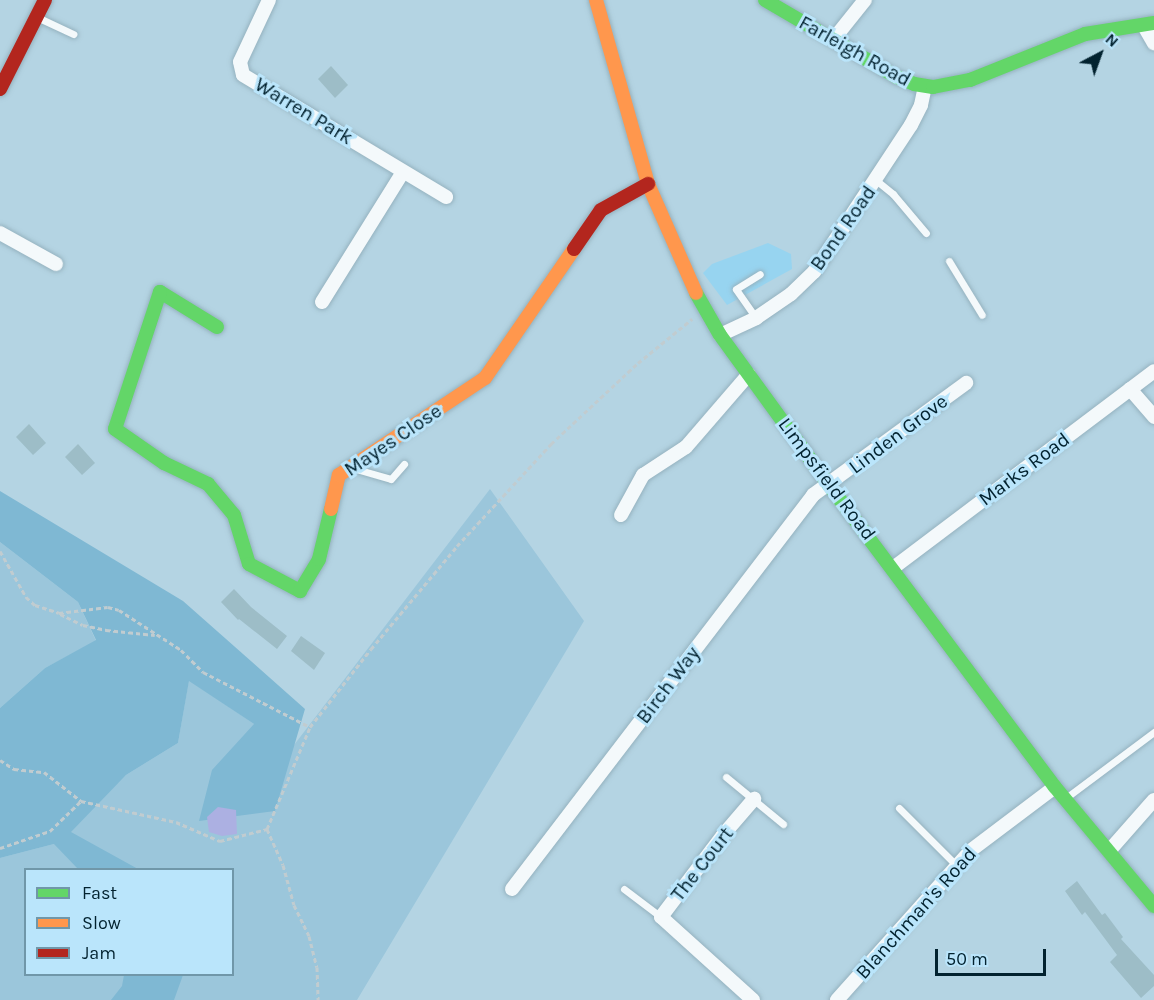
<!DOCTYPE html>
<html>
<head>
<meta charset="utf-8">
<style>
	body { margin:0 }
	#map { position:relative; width:1154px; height:1000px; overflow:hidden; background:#b4d4e3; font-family:Karla,sans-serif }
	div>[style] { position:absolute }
	.built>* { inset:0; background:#97d4f0 }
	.green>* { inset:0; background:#9bc6db }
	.forest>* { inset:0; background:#7fb8d3 }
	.water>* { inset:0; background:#acb0e2 }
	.building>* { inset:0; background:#9dbdc7 }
	.path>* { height:3px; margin-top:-1.5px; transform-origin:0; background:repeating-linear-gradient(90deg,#c1ccd0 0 4.5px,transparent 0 7.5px) }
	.roads { filter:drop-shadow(0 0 2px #95b2bf) drop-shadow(0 0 2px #95b2bf) }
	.lane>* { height:7px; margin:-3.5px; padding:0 3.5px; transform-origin:3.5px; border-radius:3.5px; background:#f4f9fb }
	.street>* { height:14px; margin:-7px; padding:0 7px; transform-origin:7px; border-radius:7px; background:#f4f9fb }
	.fast>* { height:14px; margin:-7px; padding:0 7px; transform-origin:7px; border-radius:7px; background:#63d668 }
	.slow>* { height:14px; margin:-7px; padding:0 7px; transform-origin:7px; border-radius:7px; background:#ff974d }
	.jam>* { height:14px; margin:-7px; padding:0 7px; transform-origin:7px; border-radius:7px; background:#b3261e }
	span { translate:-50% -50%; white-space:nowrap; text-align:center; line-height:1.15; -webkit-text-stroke:6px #bae5fb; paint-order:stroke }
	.street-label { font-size:20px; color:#02222f }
	.legend { position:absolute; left:24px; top:868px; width:210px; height:108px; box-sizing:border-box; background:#bae5fb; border:2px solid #7097a9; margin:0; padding:8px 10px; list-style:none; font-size:18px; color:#02222f }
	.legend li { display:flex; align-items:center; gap:12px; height:30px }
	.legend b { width:30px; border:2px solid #7097a9 }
	.north { position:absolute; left:1070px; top:24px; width:60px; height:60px; -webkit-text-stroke:4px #bae5fb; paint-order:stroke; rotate:41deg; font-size:16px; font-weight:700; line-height:24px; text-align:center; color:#02222f }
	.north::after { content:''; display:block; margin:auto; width:21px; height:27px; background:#02222f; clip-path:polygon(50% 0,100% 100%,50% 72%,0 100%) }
	.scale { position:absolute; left:935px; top:949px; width:111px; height:27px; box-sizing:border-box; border:3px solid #02222f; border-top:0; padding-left:8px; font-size:18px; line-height:21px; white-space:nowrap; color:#02222f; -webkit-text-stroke:4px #bae5fb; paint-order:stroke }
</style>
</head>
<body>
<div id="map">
	<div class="built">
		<div style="clip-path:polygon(768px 243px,791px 254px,792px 269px,727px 305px,703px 273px,712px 264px)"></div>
	</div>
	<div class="green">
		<div style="clip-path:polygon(evenodd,490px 489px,584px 621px,357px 1000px,0 1000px,0 858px,54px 844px,126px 775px,178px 743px,189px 680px,254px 724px,245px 809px,490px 489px,26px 870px,232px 870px,232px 974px,26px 974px,26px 870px)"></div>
		<div style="clip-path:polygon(0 542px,78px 602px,96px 641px,45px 668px,0 708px)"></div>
	</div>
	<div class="forest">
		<div style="clip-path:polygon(0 491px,183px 601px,305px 709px,275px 811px,199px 821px,212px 770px,254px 724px,189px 681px,178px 743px,126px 775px,71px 832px,138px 869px,78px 869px,54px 844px,0 858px,0 708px,45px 668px,96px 640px,78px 602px,0 542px)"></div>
		<div style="clip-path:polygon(124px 975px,124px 974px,183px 975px,174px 1000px,111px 1000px,122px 986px)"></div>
	</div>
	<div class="water">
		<div style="clip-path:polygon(218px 807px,236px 810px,237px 834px,222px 836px,209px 832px,207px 817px)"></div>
	</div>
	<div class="building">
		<div style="clip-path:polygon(331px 66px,348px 85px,335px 98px,318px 79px)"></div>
		<div style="clip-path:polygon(29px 424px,46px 443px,33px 455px,16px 437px)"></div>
		<div style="clip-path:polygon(78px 444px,95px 463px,82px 475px,65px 457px)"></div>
		<div style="clip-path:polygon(234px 589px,251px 607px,287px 636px,277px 649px,239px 619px,238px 620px,221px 602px)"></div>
		<div style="clip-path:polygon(301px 636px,325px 653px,314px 670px,291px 651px)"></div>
		<div style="clip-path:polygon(1077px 881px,1102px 915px,1105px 913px,1123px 937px,1121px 939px,1154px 975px,1154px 986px,1141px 998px,1110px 962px,1117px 955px,1085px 912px,1082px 915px,1065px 891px)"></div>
	</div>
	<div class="path">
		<div style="left:0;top:551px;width:53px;rotate:60.5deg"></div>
		<div style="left:26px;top:597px;width:12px;rotate:42deg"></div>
		<div style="left:35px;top:605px;width:25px;rotate:18deg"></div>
		<div style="left:59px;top:613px;width:49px;rotate:-7deg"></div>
		<div style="left:108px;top:607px;width:11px;rotate:15deg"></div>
		<div style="left:119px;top:610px;width:74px;rotate:32.8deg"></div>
		<div style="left:181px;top:650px;width:31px;rotate:45deg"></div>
		<div style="left:203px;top:672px;width:120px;rotate:27.2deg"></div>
		<div style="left:60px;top:614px;width:25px;rotate:26deg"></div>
		<div style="left:83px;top:625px;width:24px;rotate:12deg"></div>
		<div style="left:106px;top:630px;width:49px;rotate:5.8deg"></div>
		<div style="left:0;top:760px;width:17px;rotate:33deg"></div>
		<div style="left:14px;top:769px;width:30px;rotate:6deg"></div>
		<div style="left:44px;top:772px;width:47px;rotate:38.1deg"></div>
		<div style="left:267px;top:829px;width:39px;rotate:66deg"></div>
		<div style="left:283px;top:865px;width:41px;rotate:74.6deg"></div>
		<div style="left:294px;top:905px;width:34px;rotate:64deg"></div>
		<div style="left:309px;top:936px;width:32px;rotate:76deg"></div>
		<div style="left:317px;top:967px;width:33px;rotate:88deg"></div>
		<div style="left:0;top:848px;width:53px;rotate:-18.8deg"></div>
		<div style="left:50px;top:831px;width:43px;rotate:-44.1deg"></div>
		<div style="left:81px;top:801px;width:97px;rotate:12.5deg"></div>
		<div style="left:176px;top:822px;width:48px;rotate:23.4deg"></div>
		<div style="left:220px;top:841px;width:49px;rotate:-14.3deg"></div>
		<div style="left:267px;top:829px;width:111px;rotate:-67.1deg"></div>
		<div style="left:310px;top:727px;width:99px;rotate:-52deg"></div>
		<div style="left:371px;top:649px;width:134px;rotate:-50.1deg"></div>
		<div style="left:457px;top:546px;width:139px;rotate:-47.3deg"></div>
		<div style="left:551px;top:444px;width:119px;rotate:-43deg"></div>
		<div style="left:638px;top:363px;width:70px;rotate:-39.2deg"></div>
	</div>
	<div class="roads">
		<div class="lane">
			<div style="left:39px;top:18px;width:38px;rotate:25deg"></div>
			<div style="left:877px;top:181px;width:21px;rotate:39deg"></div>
			<div style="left:893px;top:194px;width:51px;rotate:49.8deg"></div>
			<div style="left:949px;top:261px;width:63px;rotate:58.6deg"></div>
			<div style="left:756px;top:318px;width:35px;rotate:-125deg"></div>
			<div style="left:736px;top:289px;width:28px;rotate:-32deg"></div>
			<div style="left:356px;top:469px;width:36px;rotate:16deg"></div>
			<div style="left:391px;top:479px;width:20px;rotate:-49deg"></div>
			<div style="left:726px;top:777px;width:74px;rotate:39.5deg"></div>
			<div style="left:1067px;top:797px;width:109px;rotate:-36.8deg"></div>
			<div style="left:899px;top:808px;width:81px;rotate:45deg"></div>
			<div style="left:624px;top:889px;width:46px;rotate:37.1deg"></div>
		</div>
		<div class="street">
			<div style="left:269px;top:0;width:68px;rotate:115.1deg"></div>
			<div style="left:240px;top:62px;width:13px;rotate:77deg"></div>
			<div style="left:243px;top:75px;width:237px;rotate:31deg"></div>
			<div style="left:1144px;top:26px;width:20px;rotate:60deg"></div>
			<div style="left:833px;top:40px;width:51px;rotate:-51.3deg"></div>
			<div style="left:0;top:233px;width:64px;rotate:29deg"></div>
			<div style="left:322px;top:302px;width:153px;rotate:-58.1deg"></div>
			<div style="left:720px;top:335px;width:40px;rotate:-25deg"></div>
			<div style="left:756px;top:318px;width:42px;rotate:-34.4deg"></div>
			<div style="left:791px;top:294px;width:32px;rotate:-44deg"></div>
			<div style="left:814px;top:272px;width:176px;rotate:-56.6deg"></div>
			<div style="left:911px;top:125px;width:22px;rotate:-63deg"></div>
			<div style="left:921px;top:105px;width:19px;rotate:-78deg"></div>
			<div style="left:1130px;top:389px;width:37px;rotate:49deg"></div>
			<div style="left:621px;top:515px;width:46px;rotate:-61.2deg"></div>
			<div style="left:643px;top:475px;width:51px;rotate:-33.1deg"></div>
			<div style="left:686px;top:447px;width:96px;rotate:-49.2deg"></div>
			<div style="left:893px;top:568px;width:327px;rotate:-37deg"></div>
			<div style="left:1109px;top:851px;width:68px;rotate:-48.6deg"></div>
			<div style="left:512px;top:889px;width:496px;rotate:-52.6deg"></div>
			<div style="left:813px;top:495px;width:190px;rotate:-36.2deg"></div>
			<div style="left:753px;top:1000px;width:124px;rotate:-137.9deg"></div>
			<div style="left:661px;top:917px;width:103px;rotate:-52.9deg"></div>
			<div style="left:723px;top:835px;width:48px;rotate:-49.3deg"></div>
			<div style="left:837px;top:1000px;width:200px;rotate:-48.2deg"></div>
			<div style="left:970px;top:851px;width:106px;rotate:-37deg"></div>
		</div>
		<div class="fast">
			<div style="left:765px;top:0;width:153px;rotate:30.3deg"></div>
			<div style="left:897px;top:77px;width:18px;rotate:22deg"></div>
			<div style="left:914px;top:84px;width:19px;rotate:9deg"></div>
			<div style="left:933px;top:87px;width:38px;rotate:-11deg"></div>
			<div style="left:970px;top:80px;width:124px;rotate:-21.8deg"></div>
			<div style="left:1085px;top:34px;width:70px;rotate:-9.1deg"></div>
			<div style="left:696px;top:293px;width:48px;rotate:60.3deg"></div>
			<div style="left:720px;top:335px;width:185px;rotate:54deg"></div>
			<div style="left:829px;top:485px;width:377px;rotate:53.2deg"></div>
			<div style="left:1055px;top:787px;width:155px;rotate:50.2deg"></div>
			<div style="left:217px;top:327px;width:67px;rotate:-148.4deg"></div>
			<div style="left:160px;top:292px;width:144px;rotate:108.2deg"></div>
			<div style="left:115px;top:429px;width:60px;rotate:34.8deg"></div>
			<div style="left:164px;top:463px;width:49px;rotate:25.5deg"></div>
			<div style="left:208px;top:484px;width:40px;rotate:50deg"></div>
			<div style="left:234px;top:515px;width:51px;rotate:73deg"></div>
			<div style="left:249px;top:564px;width:58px;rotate:27.9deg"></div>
			<div style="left:300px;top:591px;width:37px;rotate:-59deg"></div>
			<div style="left:319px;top:559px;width:51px;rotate:-76.5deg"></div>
		</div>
		<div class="slow">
			<div style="left:596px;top:0;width:191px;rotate:74.2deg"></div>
			<div style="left:648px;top:184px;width:119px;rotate:66.2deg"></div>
			<div style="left:331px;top:509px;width:35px;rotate:-77deg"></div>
			<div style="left:339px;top:475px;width:175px;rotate:-33.6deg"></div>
			<div style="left:485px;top:378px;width:157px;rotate:-55.4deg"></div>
		</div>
		<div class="jam">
			<div style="left:0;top:89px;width:100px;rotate:-63.2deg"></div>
			<div style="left:574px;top:249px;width:47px;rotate:-55.3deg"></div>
			<div style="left:601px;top:210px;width:54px;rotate:-29deg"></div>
		</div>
	</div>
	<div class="street-label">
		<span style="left:855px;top:51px;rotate:29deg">Farleigh Road</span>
		<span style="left:304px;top:111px;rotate:31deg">Warren Park</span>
		<span style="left:843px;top:228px;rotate:-55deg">Bond Road</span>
		<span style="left:898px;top:434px;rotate:-37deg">Linden Grove</span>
		<span style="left:393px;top:440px;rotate:-34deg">Mayes Close</span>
		<span style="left:1024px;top:469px;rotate:-37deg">Marks Road</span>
		<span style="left:827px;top:479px;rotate:53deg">Limpsfield Road</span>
		<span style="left:668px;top:685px;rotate:-53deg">Birch Way</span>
		<span style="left:702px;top:864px;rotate:-52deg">The Court</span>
		<span style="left:916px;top:913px;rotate:-48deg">Blanchman's Road</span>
	</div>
	<ul class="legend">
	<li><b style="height:8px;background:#63d668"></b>Fast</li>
	<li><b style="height:8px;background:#ff974d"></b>Slow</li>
	<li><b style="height:8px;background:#b3261e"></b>Jam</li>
	</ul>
	<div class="north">N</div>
	<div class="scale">50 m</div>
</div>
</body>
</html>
